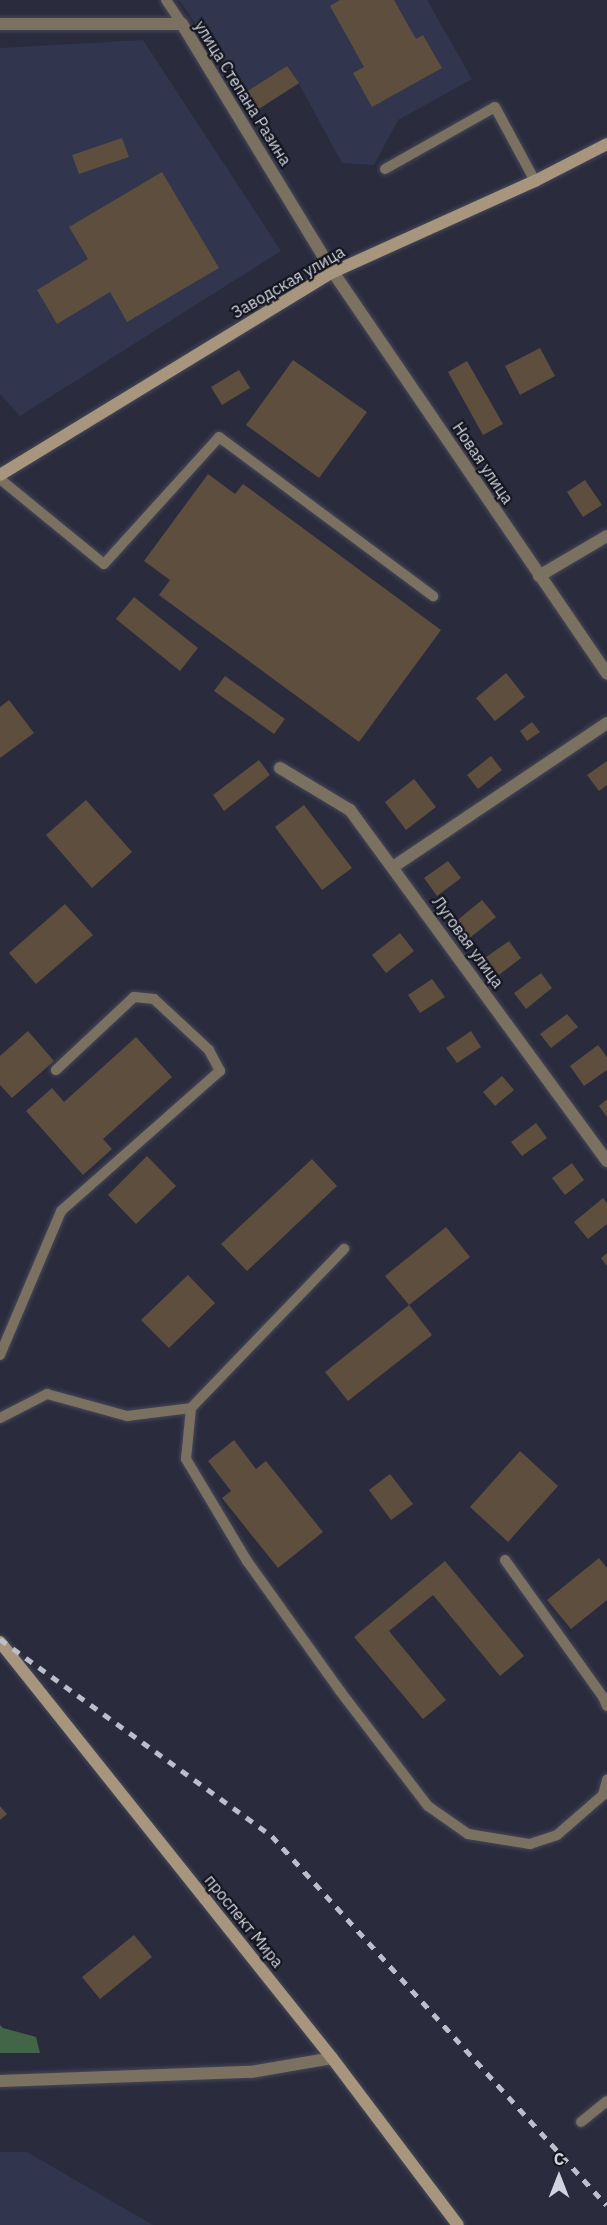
<!DOCTYPE html>
<html>
<head>
<meta charset="utf-8">
<style>
	body { margin:0 }
	#map { position:relative; width:607px; height:2225px; overflow:hidden; background:#2a2c3e; font-family:"IBM Plex Sans",sans-serif }
	div>[style] { position:absolute }
	.built>* { inset:0; background:#31354d }
	.forest>* { inset:0; background:#426447 }
	.building>* { inset:0; background:#5e4e3e }
	.roads { filter:drop-shadow(0 0 2px #454758) drop-shadow(0 0 2px #454758) }
	.lane>* { height:10px; margin:-5px; padding:0 5px; transform-origin:5px; border-radius:5px; background:#7b7161 }
	.street>* { height:12px; margin:-6px; padding:0 6px; transform-origin:6px; border-radius:6px; background:#7b7161 }
	.secondary>* { height:12px; margin:-6px; padding:0 6px; transform-origin:6px; border-radius:6px; background:#a7967d }
	.rail>* { height:4.5px; margin-top:-2.25px; transform-origin:0; background:repeating-linear-gradient(90deg,#bcbecb 0 8px,transparent 0 16px) }
	span { translate:-50% -50%; white-space:nowrap; text-align:center; line-height:1.15; -webkit-text-stroke:4.5px #14151e; paint-order:stroke }
	.street-label { font-size:16px; color:#d1d4e0 }
	.north { position:absolute; left:529px; top:2147px; width:60px; height:60px; -webkit-text-stroke:4px #14151e; paint-order:stroke; rotate:0deg; font-size:16px; font-weight:700; line-height:24px; text-align:center; color:#d1d4e0 }
	.north::after { content:''; display:block; margin:auto; width:21px; height:27px; background:#d1d4e0; clip-path:polygon(50% 0,100% 100%,50% 72%,0 100%) }
</style>
</head>
<body>
<div id="map">
	<div class="built">
		<div style="clip-path:polygon(170px 0,427px 0,472px 79px,398px 120px,374px 165px,342px 163px,299px 84px,254px 112px,180px 1px)"></div>
		<div style="clip-path:polygon(143px 40px,281px 251px,20px 416px,0 394px,0 48px)"></div>
		<div style="clip-path:polygon(0 2152px,27px 2152px,153px 2225px,0 2225px)"></div>
	</div>
	<div class="forest">
		<div style="clip-path:polygon(0 2025px,3px 2028px,36px 2037px,40px 2053px,0 2053px)"></div>
	</div>
	<div class="building">
		<div style="clip-path:polygon(340px 0,394px 0,416px 39px,423px 35px,442px 68px,372px 107px,353px 73px,364px 67px,330px 6px)"></div>
		<div style="clip-path:polygon(287px 66px,299px 83px,254px 112px,243px 94px)"></div>
		<div style="clip-path:polygon(122px 138px,129px 157px,79px 174px,72px 155px)"></div>
		<div style="clip-path:polygon(162px 172px,219px 268px,127px 322px,110px 292px,57px 324px,37px 290px,88px 259px,69px 227px)"></div>
		<div style="clip-path:polygon(540px 348px,555px 376px,520px 395px,505px 366px)"></div>
		<div style="clip-path:polygon(293px 360px,367px 412px,319px 478px,246px 425px)"></div>
		<div style="clip-path:polygon(467px 361px,503px 424px,483px 435px,448px 372px)"></div>
		<div style="clip-path:polygon(239px 370px,250px 388px,222px 405px,211px 387px)"></div>
		<div style="clip-path:polygon(208px 474px,235px 494px,243px 484px,441px 630px,359px 742px,159px 595px,170px 580px,144px 561px)"></div>
		<div style="clip-path:polygon(585px 480px,602px 505px,583px 517px,567px 492px)"></div>
		<div style="clip-path:polygon(134px 597px,198px 648px,180px 671px,116px 619px)"></div>
		<div style="clip-path:polygon(506px 673px,525px 697px,495px 721px,476px 698px)"></div>
		<div style="clip-path:polygon(225px 676px,285px 719px,274px 734px,214px 691px)"></div>
		<div style="clip-path:polygon(9px 700px,34px 733px,0 758px,0 707px)"></div>
		<div style="clip-path:polygon(532px 722px,540px 732px,527px 741px,520px 731px)"></div>
		<div style="clip-path:polygon(491px 756px,502px 770px,478px 789px,467px 775px)"></div>
		<div style="clip-path:polygon(259px 760px,270px 775px,224px 811px,213px 795px)"></div>
		<div style="clip-path:polygon(607px 761px,607px 785px,599px 791px,587px 775px)"></div>
		<div style="clip-path:polygon(414px 779px,436px 807px,406px 830px,385px 802px)"></div>
		<div style="clip-path:polygon(86px 800px,132px 852px,92px 888px,46px 835px)"></div>
		<div style="clip-path:polygon(304px 805px,352px 868px,322px 890px,275px 827px)"></div>
		<div style="clip-path:polygon(448px 861px,461px 878px,437px 896px,424px 878px)"></div>
		<div style="clip-path:polygon(482px 900px,496px 917px,467px 940px,454px 923px)"></div>
		<div style="clip-path:polygon(65px 904px,93px 935px,36px 984px,9px 953px)"></div>
		<div style="clip-path:polygon(400px 933px,414px 951px,386px 973px,372px 955px)"></div>
		<div style="clip-path:polygon(509px 941px,521px 958px,495px 978px,482px 960px)"></div>
		<div style="clip-path:polygon(541px 973px,552px 988px,526px 1009px,514px 993px)"></div>
		<div style="clip-path:polygon(432px 979px,445px 997px,420px 1013px,408px 995px)"></div>
		<div style="clip-path:polygon(567px 1014px,578px 1027px,551px 1048px,540px 1034px)"></div>
		<div style="clip-path:polygon(28px 1031px,54px 1061px,12px 1098px,0 1085px,0 1056px)"></div>
		<div style="clip-path:polygon(471px 1031px,481px 1047px,457px 1063px,446px 1048px)"></div>
		<div style="clip-path:polygon(136px 1037px,172px 1077px,103px 1139px,112px 1149px,83px 1175px,26px 1111px,52px 1088px,64px 1102px)"></div>
		<div style="clip-path:polygon(598px 1045px,607px 1057px,607px 1070px,584px 1086px,570px 1066px)"></div>
		<div style="clip-path:polygon(502px 1076px,514px 1090px,495px 1106px,483px 1092px)"></div>
		<div style="clip-path:polygon(607px 1099px,607px 1117px,599px 1106px)"></div>
		<div style="clip-path:polygon(536px 1123px,547px 1138px,522px 1156px,511px 1142px)"></div>
		<div style="clip-path:polygon(147px 1156px,176px 1186px,136px 1224px,108px 1195px)"></div>
		<div style="clip-path:polygon(312px 1159px,337px 1186px,247px 1271px,221px 1244px)"></div>
		<div style="clip-path:polygon(572px 1163px,584px 1180px,565px 1195px,552px 1178px)"></div>
		<div style="clip-path:polygon(603px 1198px,607px 1203px,607px 1224px,588px 1239px,574px 1222px)"></div>
		<div style="clip-path:polygon(446px 1227px,470px 1257px,409px 1305px,385px 1276px)"></div>
		<div style="clip-path:polygon(607px 1253px,607px 1266px,601px 1258px)"></div>
		<div style="clip-path:polygon(188px 1275px,215px 1303px,169px 1348px,141px 1320px)"></div>
		<div style="clip-path:polygon(409px 1305px,432px 1335px,348px 1401px,325px 1372px)"></div>
		<div style="clip-path:polygon(234px 1440px,256px 1469px,266px 1461px,323px 1532px,278px 1568px,222px 1498px,231px 1491px,208px 1461px)"></div>
		<div style="clip-path:polygon(520px 1451px,558px 1486px,508px 1542px,470px 1507px)"></div>
		<div style="clip-path:polygon(390px 1474px,413px 1504px,391px 1520px,369px 1490px)"></div>
		<div style="clip-path:polygon(599px 1558px,607px 1568px,607px 1600px,571px 1629px,547px 1600px)"></div>
		<div style="clip-path:polygon(445px 1561px,524px 1656px,500px 1676px,433px 1595px,389px 1631px,446px 1700px,423px 1719px,354px 1637px)"></div>
		<div style="clip-path:polygon(0 1806px,7px 1814px,0 1820px)"></div>
		<div style="clip-path:polygon(134px 1935px,152px 1957px,100px 1999px,82px 1977px)"></div>
	</div>
	<div class="roads">
		<div class="lane">
			<div style="left:166px;top:0;width:29px;rotate:56deg"></div>
			<div style="left:385px;top:169px;width:126px;rotate:-29.4deg"></div>
			<div style="left:495px;top:107px;width:84px;rotate:61.6deg"></div>
			<div style="left:0;top:479px;width:134px;rotate:39.3deg"></div>
			<div style="left:104px;top:564px;width:171px;rotate:-47.8deg"></div>
			<div style="left:219px;top:437px;width:267px;rotate:36.6deg"></div>
			<div style="left:0;top:1355px;width:156px;rotate:-67deg"></div>
			<div style="left:61px;top:1211px;width:212px;rotate:-41.4deg"></div>
			<div style="left:220px;top:1071px;width:24px;rotate:-118deg"></div>
			<div style="left:209px;top:1050px;width:75px;rotate:-137.2deg"></div>
			<div style="left:154px;top:999px;width:20px;rotate:-174deg"></div>
			<div style="left:134px;top:997px;width:107px;rotate:136.9deg"></div>
			<div style="left:191px;top:1408px;width:51px;rotate:95.6deg"></div>
			<div style="left:186px;top:1459px;width:119px;rotate:59.1deg"></div>
			<div style="left:247px;top:1561px;width:160px;rotate:54.4deg"></div>
			<div style="left:340px;top:1691px;width:145px;rotate:52.6deg"></div>
			<div style="left:428px;top:1806px;width:49px;rotate:35deg"></div>
			<div style="left:468px;top:1834px;width:63px;rotate:9.2deg"></div>
			<div style="left:530px;top:1844px;width:28px;rotate:-18deg"></div>
			<div style="left:557px;top:1835px;width:61px;rotate:-41deg"></div>
			<div style="left:603px;top:1795px;width:16px;rotate:-75deg"></div>
			<div style="left:0;top:1418px;width:53px;rotate:-27.1deg"></div>
			<div style="left:47px;top:1394px;width:83px;rotate:15.4deg"></div>
			<div style="left:127px;top:1416px;width:64px;rotate:-7.1deg"></div>
			<div style="left:191px;top:1408px;width:221px;rotate:-46.1deg"></div>
			<div style="left:505px;top:1560px;width:168px;rotate:54.4deg"></div>
			<div style="left:603px;top:1697px;width:10px;rotate:66deg"></div>
			<div style="left:581px;top:2122px;width:33px;rotate:-39deg"></div>
		</div>
		<div class="street">
			<div style="left:0;top:24px;width:182px"></div>
			<div style="left:182px;top:24px;width:290px;rotate:58.7deg"></div>
			<div style="left:333px;top:272px;width:486px;rotate:55.7deg"></div>
			<div style="left:539px;top:576px;width:79px;rotate:-30.5deg"></div>
			<div style="left:280px;top:768px;width:82px;rotate:31deg"></div>
			<div style="left:350px;top:810px;width:435px;rotate:53.8deg"></div>
			<div style="left:393px;top:867px;width:258px;rotate:-33.9deg"></div>
			<div style="left:0;top:2081px;width:251px;rotate:-2.1deg"></div>
			<div style="left:251px;top:2072px;width:82px;rotate:-9.8deg"></div>
		</div>
		<div class="secondary">
			<div style="left:0;top:475px;width:390px;rotate:-31.4deg"></div>
			<div style="left:333px;top:272px;width:222px;rotate:-24.3deg"></div>
			<div style="left:535px;top:181px;width:81px;rotate:-27.2deg"></div>
			<div style="left:0;top:1642px;width:532px;rotate:51.41deg"></div>
			<div style="left:332px;top:2058px;width:209px;rotate:53deg"></div>
		</div>
	</div>
	<div class="rail">
		<div style="left:0;top:1639px;width:336px;rotate:35.9deg"></div>
		<div style="left:272px;top:1836px;width:498px;rotate:47.8deg"></div>
	</div>
	<div class="street-label">
		<span style="left:243px;top:93px;rotate:58deg">улица Степана Разина</span>
		<span style="left:288px;top:282px;rotate:-30deg">Заводская улица</span>
		<span style="left:483px;top:463px;rotate:56deg">Новая улица</span>
		<span style="left:468px;top:942px;rotate:54deg">Луговая улица</span>
		<span style="left:244px;top:1921px;rotate:51deg">проспект Мира</span>
	</div>
	<div class="north">С</div>
</div>
</body>
</html>
